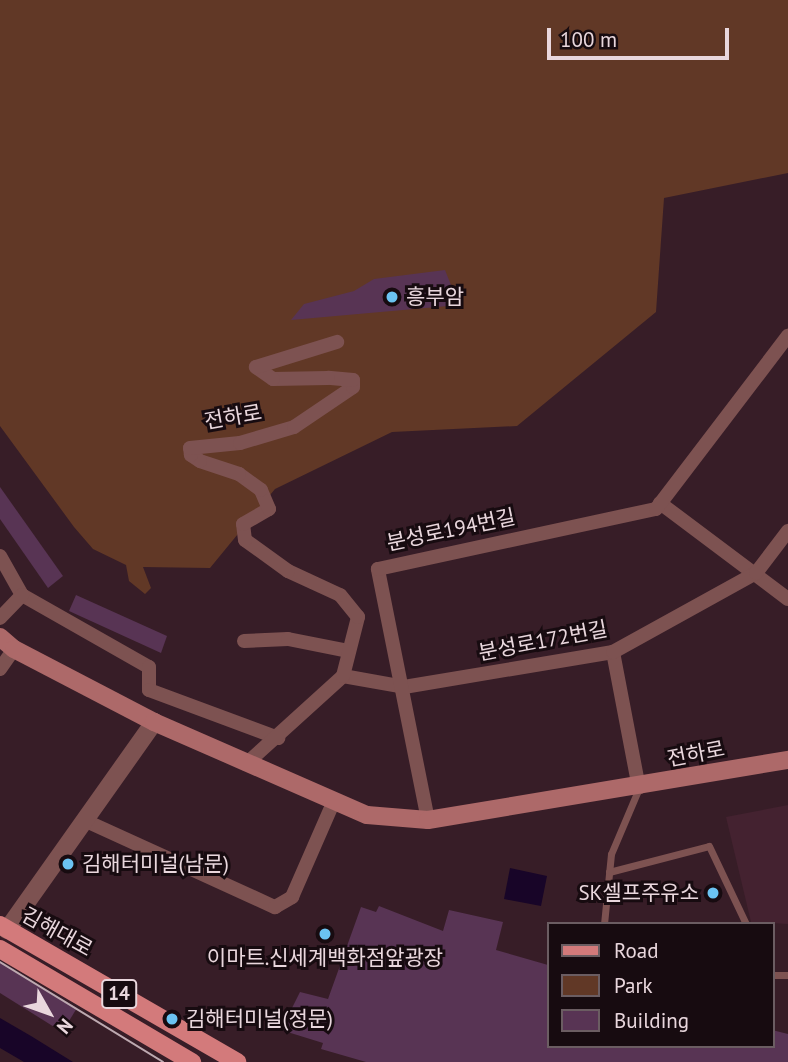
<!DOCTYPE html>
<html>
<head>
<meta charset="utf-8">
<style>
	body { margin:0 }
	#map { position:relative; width:788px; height:1062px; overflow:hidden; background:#371d27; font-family:"PT Sans","Noto Sans KR",sans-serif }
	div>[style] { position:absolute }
	.built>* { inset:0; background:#442230 }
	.green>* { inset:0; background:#613826 }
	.water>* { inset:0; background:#180528 }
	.building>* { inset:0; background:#583454 }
	.service>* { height:7px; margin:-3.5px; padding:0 3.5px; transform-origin:3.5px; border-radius:3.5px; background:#7d5251 }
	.minor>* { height:14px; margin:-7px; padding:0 7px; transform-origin:7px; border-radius:7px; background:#7d5251 }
	.tertiary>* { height:18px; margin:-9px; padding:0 9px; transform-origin:9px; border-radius:9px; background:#7d5251 }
	.secondary>* { height:18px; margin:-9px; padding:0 9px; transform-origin:9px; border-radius:9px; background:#ad6969 }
	.primary>* { height:18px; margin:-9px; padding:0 9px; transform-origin:9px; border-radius:9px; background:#d37a7b }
	.tram>* { height:2px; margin:-1px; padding:0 1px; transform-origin:1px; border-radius:1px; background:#bda9b0 }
	.dots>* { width:19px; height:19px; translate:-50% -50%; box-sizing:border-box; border:4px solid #170b10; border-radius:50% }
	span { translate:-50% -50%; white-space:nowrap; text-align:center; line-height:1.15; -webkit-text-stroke:6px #170b10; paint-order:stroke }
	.shield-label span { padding:2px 5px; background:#170b10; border:2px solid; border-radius:5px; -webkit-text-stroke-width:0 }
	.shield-label { font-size:19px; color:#e9d7dd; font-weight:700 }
	.poi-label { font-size:21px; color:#e9d7dd }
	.left { translate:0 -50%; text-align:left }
	.right { translate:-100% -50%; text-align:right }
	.street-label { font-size:21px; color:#e9d7dd }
	.legend { position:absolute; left:547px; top:922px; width:228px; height:126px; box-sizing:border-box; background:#170b10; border:2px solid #6b5d62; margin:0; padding:9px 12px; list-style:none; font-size:21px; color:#e9d7dd }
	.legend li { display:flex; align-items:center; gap:14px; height:35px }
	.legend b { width:35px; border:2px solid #6b5d62 }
	.north { position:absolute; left:14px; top:978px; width:70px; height:70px; -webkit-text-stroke:5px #170b10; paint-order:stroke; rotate:130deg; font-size:19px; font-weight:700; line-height:28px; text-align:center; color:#e9d7dd }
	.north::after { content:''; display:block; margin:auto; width:24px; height:32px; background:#e9d7dd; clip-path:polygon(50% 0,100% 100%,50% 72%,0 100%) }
	.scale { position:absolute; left:547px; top:28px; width:182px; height:32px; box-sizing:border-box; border:4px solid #e9d7dd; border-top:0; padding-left:9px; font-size:21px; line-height:24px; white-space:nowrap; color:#e9d7dd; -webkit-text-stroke:5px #170b10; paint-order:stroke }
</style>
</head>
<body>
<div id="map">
	<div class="built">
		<div style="clip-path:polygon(788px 805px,788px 924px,751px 922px,726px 817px)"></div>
	</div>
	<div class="green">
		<div style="clip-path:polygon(0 0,788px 0,788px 173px,664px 198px,656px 312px,517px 426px,392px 432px,275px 489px,210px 568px,143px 567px,151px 588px,145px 594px,129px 581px,126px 565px,93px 549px,74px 527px,0 426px)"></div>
	</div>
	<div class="water">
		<div style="clip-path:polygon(510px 868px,547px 876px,541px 906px,504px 899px)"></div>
		<div style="clip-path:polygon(0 1018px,31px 1036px,73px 1062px,24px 1062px,0 1048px)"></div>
	</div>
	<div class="building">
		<div style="clip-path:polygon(445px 270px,459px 305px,291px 320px,304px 304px,354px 291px,374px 279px)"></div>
		<div style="clip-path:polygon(0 487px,63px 576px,48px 588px,0 519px)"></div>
		<div style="clip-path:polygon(76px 595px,167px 636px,161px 653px,69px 611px)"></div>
		<div style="clip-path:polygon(379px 906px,443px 931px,449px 910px,503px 922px,496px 950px,548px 965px,548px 1046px,772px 1046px,772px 1030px,788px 1034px,788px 1062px,366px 1062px,321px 1049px,323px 1043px,281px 1030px,300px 992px,328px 999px,361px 907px,376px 912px)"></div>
		<div style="clip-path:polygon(0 962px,77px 1008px,64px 1029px,59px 1030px,0 993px)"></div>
	</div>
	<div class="service">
		<div style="left:609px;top:872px;width:103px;rotate:-14.6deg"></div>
		<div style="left:709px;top:846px;width:86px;rotate:64.6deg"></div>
		<div style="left:604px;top:924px;width:70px;rotate:-84.3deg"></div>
		<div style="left:611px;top:854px;width:72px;rotate:-67deg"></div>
		<div style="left:772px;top:975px;width:16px"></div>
	</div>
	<div class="minor">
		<div style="left:660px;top:503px;width:160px;rotate:36.9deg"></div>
		<div style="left:0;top:556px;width:45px;rotate:60.6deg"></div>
		<div style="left:22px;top:595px;width:146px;rotate:29.6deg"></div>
		<div style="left:149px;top:667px;width:23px;rotate:90deg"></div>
		<div style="left:149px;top:690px;width:138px;rotate:20.4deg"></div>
		<div style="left:0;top:618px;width:32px;rotate:-46deg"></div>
		<div style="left:244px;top:641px;width:44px;rotate:-2.6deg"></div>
		<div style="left:288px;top:639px;width:61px;rotate:11.3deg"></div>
		<div style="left:613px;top:652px;width:138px;rotate:79.2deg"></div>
		<div style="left:0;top:669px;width:24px;rotate:-55deg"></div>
		<div style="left:343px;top:676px;width:62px;rotate:10.2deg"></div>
		<div style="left:404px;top:687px;width:212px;rotate:-9.5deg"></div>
		<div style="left:613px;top:652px;width:163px;rotate:-28.9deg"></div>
		<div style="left:756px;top:573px;width:53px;rotate:-52.7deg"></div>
		<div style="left:246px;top:764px;width:131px;rotate:-42.2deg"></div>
		<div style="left:343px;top:676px;width:61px;rotate:-75.7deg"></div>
		<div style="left:358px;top:617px;width:28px;rotate:-129deg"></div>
		<div style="left:340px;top:595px;width:57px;rotate:-155.2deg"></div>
		<div style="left:288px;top:571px;width:53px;rotate:-144.2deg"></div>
		<div style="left:245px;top:540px;width:16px;rotate:-97deg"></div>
		<div style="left:243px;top:524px;width:30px;rotate:-30deg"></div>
		<div style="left:269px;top:509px;width:21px;rotate:-113deg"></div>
		<div style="left:261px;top:490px;width:27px;rotate:-144deg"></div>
		<div style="left:239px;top:474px;width:41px;rotate:-161.6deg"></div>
		<div style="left:200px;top:461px;width:11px;rotate:-146deg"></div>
		<div style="left:191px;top:455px;width:7px;rotate:-98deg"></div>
		<div style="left:190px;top:448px;width:50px;rotate:-5.7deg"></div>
		<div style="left:240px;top:443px;width:56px;rotate:-16.5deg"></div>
		<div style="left:294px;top:427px;width:71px;rotate:-34.1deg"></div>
		<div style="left:353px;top:387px;width:7px;rotate:-90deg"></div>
		<div style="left:353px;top:380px;width:25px;rotate:-175deg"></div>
		<div style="left:328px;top:378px;width:55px;rotate:179deg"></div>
		<div style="left:273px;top:379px;width:21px;rotate:-145deg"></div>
		<div style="left:256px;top:367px;width:85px;rotate:-17.2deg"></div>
		<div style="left:428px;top:820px;width:256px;rotate:-101.3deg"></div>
		<div style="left:378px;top:569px;width:284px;rotate:-12.2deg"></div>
		<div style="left:656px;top:509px;width:218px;rotate:-52.7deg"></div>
		<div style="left:86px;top:821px;width:208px;rotate:24.5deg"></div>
		<div style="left:275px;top:907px;width:20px;rotate:-30deg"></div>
		<div style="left:292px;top:897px;width:105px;rotate:-66.4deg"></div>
	</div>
	<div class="tertiary">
		<div style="left:7px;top:930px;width:255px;rotate:-54.7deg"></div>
	</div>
	<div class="secondary">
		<div style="left:0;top:637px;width:18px;rotate:41deg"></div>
		<div style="left:14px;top:649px;width:158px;rotate:27.5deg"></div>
		<div style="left:154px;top:722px;width:232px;rotate:23.6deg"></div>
		<div style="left:367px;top:815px;width:61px;rotate:4.7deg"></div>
		<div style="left:428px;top:820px;width:365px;rotate:-9.5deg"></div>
	</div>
	<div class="primary">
		<div style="left:0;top:925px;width:274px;rotate:30deg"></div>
		<div style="left:0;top:949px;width:223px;rotate:30.5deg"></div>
	</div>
	<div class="tram">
		<div style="left:0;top:962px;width:191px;rotate:31.5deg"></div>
	</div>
	<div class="dots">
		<div style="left:392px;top:297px;background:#6bc3f2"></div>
		<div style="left:68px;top:864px;background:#6bc3f2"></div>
		<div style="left:713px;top:893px;background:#6bc3f2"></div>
		<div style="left:325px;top:934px;background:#6bc3f2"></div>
		<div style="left:172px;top:1019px;background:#6bc3f2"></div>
	</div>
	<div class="shield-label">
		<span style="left:119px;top:994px">14</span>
	</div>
	<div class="poi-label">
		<span class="left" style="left:406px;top:297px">흥부암</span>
		<span class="left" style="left:82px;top:864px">김해터미널(남문)</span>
		<span class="right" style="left:699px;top:893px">SK셀프주유소</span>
		<span style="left:325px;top:958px">이마트.신세계백화점앞광장</span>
		<span class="left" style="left:186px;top:1019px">김해터미널(정문)</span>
	</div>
	<div class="street-label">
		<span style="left:233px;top:417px;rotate:-10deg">전하로</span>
		<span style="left:451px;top:530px;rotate:-12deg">분성로194번길</span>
		<span style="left:543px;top:641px;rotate:-11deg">분성로172번길</span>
		<span style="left:696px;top:754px;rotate:-11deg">전하로</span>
		<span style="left:57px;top:932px;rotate:29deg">김해대로</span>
	</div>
	<ul class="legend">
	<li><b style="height:9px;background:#d37a7b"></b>Road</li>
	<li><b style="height:19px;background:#613826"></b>Park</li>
	<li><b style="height:19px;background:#583454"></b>Building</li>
	</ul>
	<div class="north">N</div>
	<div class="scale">100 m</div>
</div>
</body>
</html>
